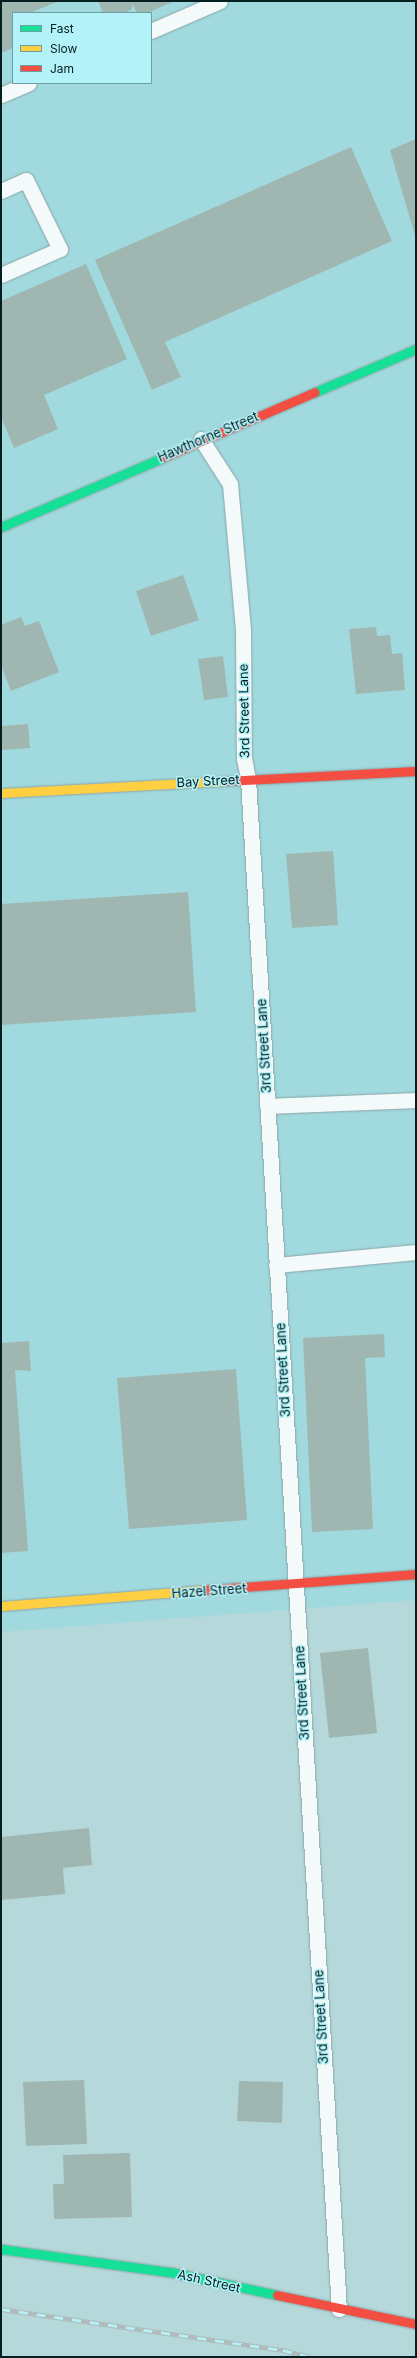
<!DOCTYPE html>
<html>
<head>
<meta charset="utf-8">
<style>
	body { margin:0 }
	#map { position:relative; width:417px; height:2358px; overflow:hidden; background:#b5d8db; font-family:Inter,sans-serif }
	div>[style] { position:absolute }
	.built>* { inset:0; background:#a1dade }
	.building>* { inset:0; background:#a0b6b1 }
	.roads { filter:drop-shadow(0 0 1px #8ba6a9) drop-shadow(0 0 1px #8ba6a9) }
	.lane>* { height:15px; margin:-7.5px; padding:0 7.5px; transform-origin:7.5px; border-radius:7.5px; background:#f4f9fa }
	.fast>* { height:9px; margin:-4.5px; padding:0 4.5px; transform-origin:4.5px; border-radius:4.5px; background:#16e098 }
	.slow>* { height:9px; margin:-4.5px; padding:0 4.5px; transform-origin:4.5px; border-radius:4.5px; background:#ffcf43 }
	.jam>* { height:9px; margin:-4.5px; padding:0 4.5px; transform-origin:4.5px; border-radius:4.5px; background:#f24e42 }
	.rail>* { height:4.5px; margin-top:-2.25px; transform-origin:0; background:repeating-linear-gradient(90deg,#b3f2f8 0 9px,#b1babb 0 18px); box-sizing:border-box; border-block:1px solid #b1babb }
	span { translate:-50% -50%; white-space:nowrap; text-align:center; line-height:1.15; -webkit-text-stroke:3px #b3f2f8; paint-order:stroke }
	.street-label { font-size:13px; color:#051f21 }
	.frame { position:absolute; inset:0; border:2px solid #051f21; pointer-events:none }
	.legend { position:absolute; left:12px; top:12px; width:140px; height:72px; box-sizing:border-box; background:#b3f2f8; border:1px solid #6d9ea2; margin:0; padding:5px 7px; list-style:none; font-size:12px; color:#051f21 }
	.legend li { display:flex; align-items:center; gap:8px; height:20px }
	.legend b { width:20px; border:1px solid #6d9ea2 }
</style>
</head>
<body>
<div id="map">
	<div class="built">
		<div style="clip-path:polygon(evenodd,1px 1px,416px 1px,416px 1600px,1px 1632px,1px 1px,13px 13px,151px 13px,151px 83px,13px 83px,13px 13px)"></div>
	</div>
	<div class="building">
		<div style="clip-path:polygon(1px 1px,59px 1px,30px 13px,13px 13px,13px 48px,1px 53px)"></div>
		<div style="clip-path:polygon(98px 1px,175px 1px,147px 13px,137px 13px,133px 4px,131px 10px,124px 13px,103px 13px)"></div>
		<div style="clip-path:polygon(416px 139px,416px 239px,390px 150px)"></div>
		<div style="clip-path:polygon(351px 147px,392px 241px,165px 342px,181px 377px,152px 390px,95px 260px)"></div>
		<div style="clip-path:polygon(86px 264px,127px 359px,44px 395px,58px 429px,14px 448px,1px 417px,1px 301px)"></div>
		<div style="clip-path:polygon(183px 575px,199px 620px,151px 636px,136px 591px)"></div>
		<div style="clip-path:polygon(21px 617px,25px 626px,39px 621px,59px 672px,11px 691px,1px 665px,1px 625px)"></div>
		<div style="clip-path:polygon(376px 627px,377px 636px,390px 635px,392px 654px,402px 653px,405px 690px,356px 694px,349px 629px)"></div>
		<div style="clip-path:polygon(223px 656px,228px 697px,204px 700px,198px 659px)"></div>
		<div style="clip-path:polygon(28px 724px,30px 748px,1px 750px,1px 726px)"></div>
		<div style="clip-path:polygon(333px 851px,338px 925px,292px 928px,286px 854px)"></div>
		<div style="clip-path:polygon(188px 892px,196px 1012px,1px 1025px,1px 904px)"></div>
		<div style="clip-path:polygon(384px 1334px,385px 1357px,365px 1358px,373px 1529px,312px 1532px,303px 1338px)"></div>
		<div style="clip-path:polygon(29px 1341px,31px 1371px,15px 1370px,28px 1551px,1px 1553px,1px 1343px)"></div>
		<div style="clip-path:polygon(236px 1369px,247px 1520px,129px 1529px,117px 1378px)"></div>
		<div style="clip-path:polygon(368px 1648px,377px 1733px,329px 1738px,320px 1653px)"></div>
		<div style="clip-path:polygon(89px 1828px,92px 1865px,63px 1868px,65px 1894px,1px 1900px,1px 1837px)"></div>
		<div style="clip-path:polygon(84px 2080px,87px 2144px,26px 2146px,23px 2082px)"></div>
		<div style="clip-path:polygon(239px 2081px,283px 2082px,282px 2123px,237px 2121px)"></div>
		<div style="clip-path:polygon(130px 2153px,132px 2217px,54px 2219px,53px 2184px,64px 2184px,63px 2155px)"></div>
	</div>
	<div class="roads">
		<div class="lane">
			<div style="left:151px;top:31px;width:75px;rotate:-23.5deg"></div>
			<div style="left:1px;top:95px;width:30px;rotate:-23deg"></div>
			<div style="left:1px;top:191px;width:27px;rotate:-24deg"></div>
			<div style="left:26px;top:180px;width:77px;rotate:63.8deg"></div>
			<div style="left:60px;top:249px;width:64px;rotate:156.2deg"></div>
			<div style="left:201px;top:439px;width:54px;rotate:57.2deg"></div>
			<div style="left:230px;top:484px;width:147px;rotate:84.9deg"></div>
			<div style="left:243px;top:630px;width:128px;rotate:89.6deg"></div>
			<div style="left:244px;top:758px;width:21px;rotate:79deg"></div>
			<div style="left:248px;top:779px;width:1533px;rotate:86.6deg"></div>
			<div style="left:267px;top:1106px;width:149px;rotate:-2.3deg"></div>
			<div style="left:276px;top:1265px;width:141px;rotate:-5.3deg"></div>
		</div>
		<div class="fast">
			<div style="left:315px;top:392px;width:110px;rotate:-23.1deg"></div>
			<div style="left:1px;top:527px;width:177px;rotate:-23.2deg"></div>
			<div style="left:1px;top:2249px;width:171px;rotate:7.8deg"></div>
			<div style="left:170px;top:2272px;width:109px;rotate:12.1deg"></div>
		</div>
		<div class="slow">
			<div style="left:1px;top:793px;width:224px;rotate:-3.1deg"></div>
			<div style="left:1px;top:1606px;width:203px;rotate:-4.5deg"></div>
		</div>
		<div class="jam">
			<div style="left:164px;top:457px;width:164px;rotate:-23.3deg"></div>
			<div style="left:225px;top:781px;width:191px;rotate:-3deg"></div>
			<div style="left:203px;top:1590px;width:214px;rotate:-4.3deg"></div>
			<div style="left:277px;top:2295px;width:142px;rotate:11.8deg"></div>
		</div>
	</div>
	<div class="rail">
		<div style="left:1px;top:2309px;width:285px;rotate:8.3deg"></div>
		<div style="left:283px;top:2350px;width:28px;rotate:15deg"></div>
	</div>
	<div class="street-label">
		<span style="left:208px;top:437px;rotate:-23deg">Hawthorne Street</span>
		<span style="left:244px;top:711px;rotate:-91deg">3rd Street Lane</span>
		<span style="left:208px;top:781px;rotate:-3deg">Bay Street</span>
		<span style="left:264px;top:1046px;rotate:-93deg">3rd Street Lane</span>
		<span style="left:283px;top:1370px;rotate:-93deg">3rd Street Lane</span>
		<span style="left:209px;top:1591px;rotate:-4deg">Hazel Street</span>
		<span style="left:302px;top:1693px;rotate:-93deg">3rd Street Lane</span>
		<span style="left:321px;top:2017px;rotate:-93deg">3rd Street Lane</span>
		<span style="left:209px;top:2281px;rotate:13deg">Ash Street</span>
	</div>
	<div class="frame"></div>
	<ul class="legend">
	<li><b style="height:5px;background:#16e098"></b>Fast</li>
	<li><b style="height:5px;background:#ffcf43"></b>Slow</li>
	<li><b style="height:5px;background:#f24e42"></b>Jam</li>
	</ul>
</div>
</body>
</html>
